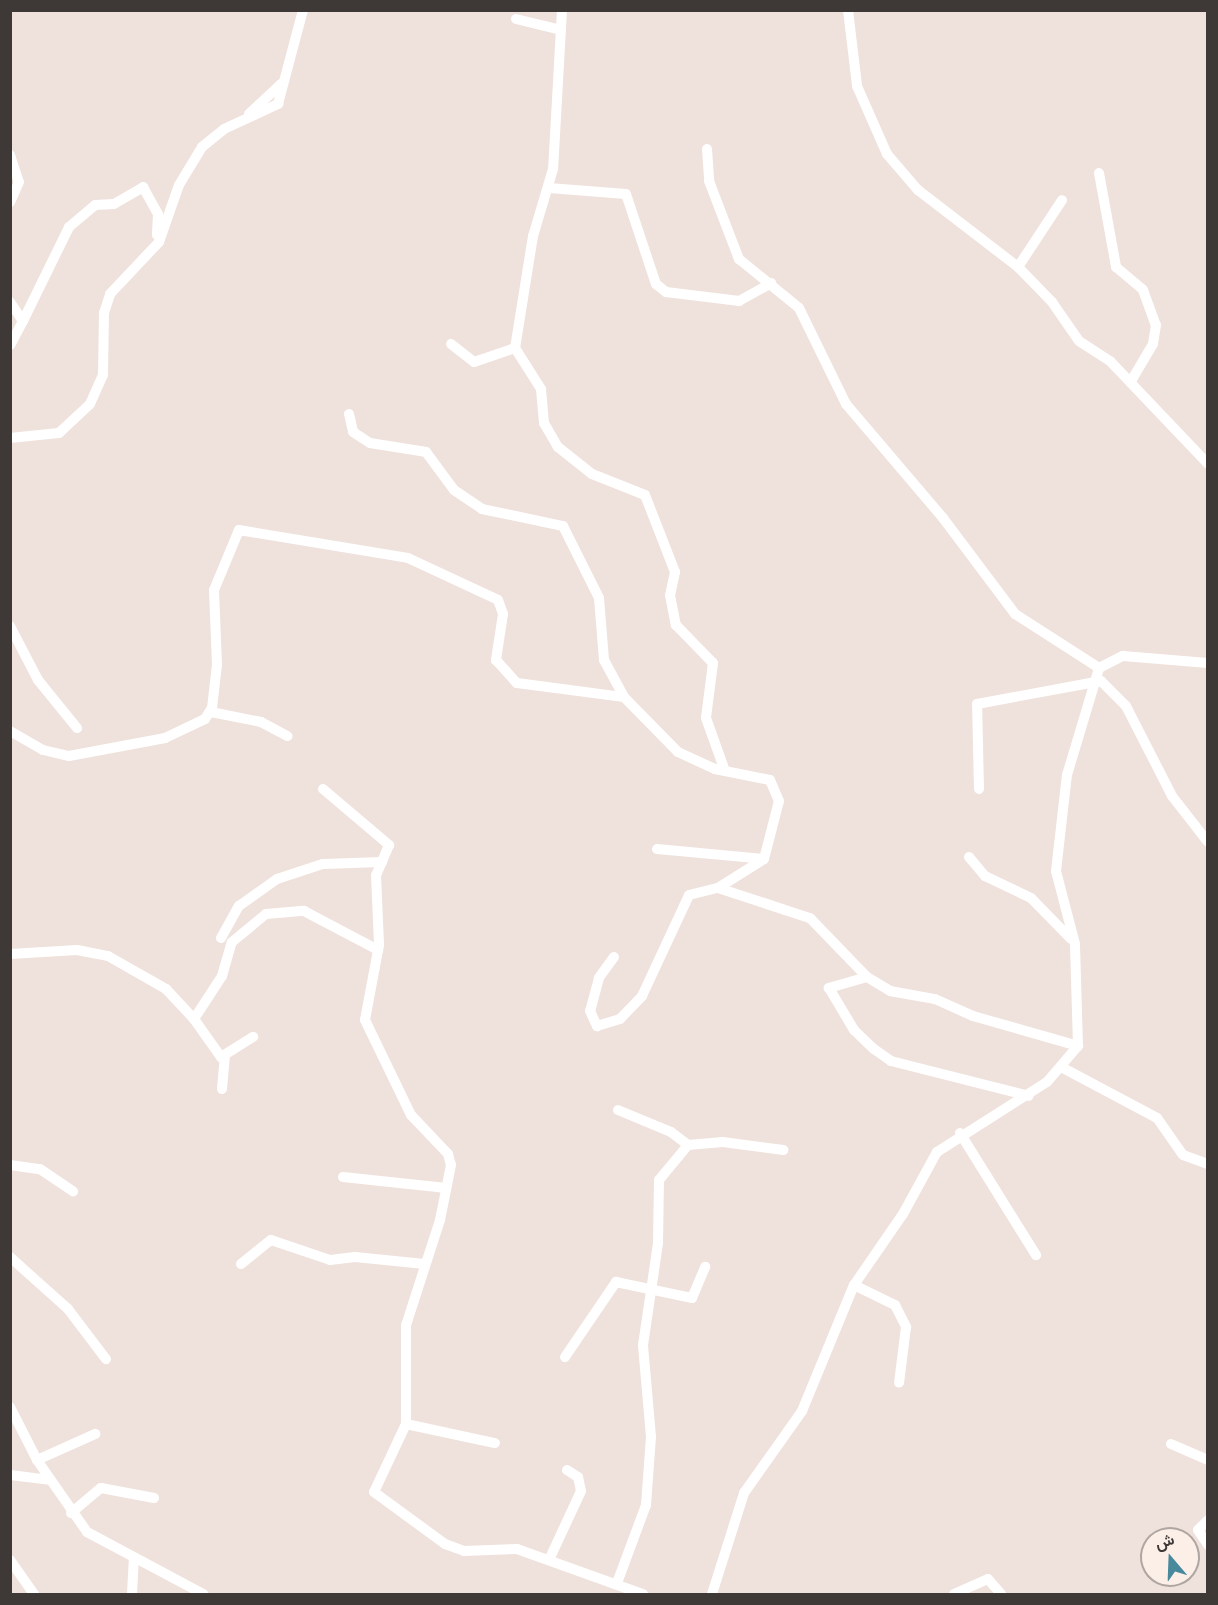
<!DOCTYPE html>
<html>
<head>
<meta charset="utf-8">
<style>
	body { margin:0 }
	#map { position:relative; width:1218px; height:1605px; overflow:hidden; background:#efe1db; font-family:Cabin,Vazirmatn,sans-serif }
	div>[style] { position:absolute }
	.minor>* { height:10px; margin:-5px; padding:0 5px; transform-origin:5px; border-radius:5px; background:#fff }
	span { translate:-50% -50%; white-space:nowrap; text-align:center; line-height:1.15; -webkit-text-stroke:6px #fcefe8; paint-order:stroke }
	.frame { position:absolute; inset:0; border:12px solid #3e3936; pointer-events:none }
	.north { position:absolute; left:1140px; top:1527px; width:60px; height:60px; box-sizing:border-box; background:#fcefe8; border:2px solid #b0a6a1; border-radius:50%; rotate:341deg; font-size:16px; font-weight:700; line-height:24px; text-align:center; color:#3e3936 }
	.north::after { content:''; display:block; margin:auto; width:21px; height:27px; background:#48899b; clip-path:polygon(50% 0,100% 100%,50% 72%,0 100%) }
</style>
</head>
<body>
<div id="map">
	<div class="minor">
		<div style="left:562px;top:10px;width:159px;rotate:93.2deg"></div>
		<div style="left:553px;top:169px;width:70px;rotate:106.6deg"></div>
		<div style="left:533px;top:236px;width:113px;rotate:99.1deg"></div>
		<div style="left:515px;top:348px;width:49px;rotate:57.6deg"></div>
		<div style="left:541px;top:389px;width:34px;rotate:85deg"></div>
		<div style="left:544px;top:423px;width:28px;rotate:60deg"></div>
		<div style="left:558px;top:447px;width:43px;rotate:38.5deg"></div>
		<div style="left:592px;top:474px;width:57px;rotate:21.6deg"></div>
		<div style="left:645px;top:495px;width:83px;rotate:68.7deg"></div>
		<div style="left:675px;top:572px;width:24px;rotate:102deg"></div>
		<div style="left:670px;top:595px;width:31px;rotate:79deg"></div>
		<div style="left:676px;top:625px;width:53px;rotate:45.8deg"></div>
		<div style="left:713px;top:663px;width:55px;rotate:97.3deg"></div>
		<div style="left:706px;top:718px;width:56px;rotate:70.3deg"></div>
		<div style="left:848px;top:10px;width:77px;rotate:83.2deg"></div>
		<div style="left:857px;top:86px;width:74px;rotate:66.2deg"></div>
		<div style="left:887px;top:154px;width:48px;rotate:49.3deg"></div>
		<div style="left:918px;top:190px;width:126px;rotate:37.6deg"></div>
		<div style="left:1018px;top:267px;width:49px;rotate:45.8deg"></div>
		<div style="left:1052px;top:302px;width:47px;rotate:55.3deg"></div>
		<div style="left:1079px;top:341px;width:37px;rotate:33deg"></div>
		<div style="left:1110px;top:361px;width:142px;rotate:46.4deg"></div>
		<div style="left:516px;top:19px;width:46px;rotate:13.7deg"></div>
		<div style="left:249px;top:114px;width:44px;rotate:-43.2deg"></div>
		<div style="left:707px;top:149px;width:32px;rotate:86deg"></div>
		<div style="left:709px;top:181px;width:84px;rotate:69deg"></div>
		<div style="left:739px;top:259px;width:77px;rotate:39.2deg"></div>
		<div style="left:799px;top:308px;width:107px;rotate:63.9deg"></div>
		<div style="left:846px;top:404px;width:150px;rotate:49.6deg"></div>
		<div style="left:943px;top:518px;width:120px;rotate:53.1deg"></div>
		<div style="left:1015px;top:614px;width:100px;rotate:32.7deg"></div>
		<div style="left:10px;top:155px;width:28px;rotate:72deg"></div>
		<div style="left:19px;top:182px;width:22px;rotate:114deg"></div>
		<div style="left:1099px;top:173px;width:96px;rotate:79.7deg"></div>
		<div style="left:1116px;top:267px;width:35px;rotate:40deg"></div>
		<div style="left:1143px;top:290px;width:37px;rotate:70deg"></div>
		<div style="left:1156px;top:325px;width:19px;rotate:99deg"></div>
		<div style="left:1153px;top:344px;width:43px;rotate:120.7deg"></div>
		<div style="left:549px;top:188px;width:77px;rotate:4.5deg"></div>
		<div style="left:626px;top:194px;width:95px;rotate:71.6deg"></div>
		<div style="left:656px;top:284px;width:13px;rotate:39deg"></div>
		<div style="left:666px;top:292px;width:74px;rotate:7deg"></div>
		<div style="left:739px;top:301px;width:37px;rotate:-29deg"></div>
		<div style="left:1018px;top:267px;width:80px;rotate:-56.7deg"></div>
		<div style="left:10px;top:302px;width:23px;rotate:56deg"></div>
		<div style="left:23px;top:321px;width:27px;rotate:118deg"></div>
		<div style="left:23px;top:321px;width:105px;rotate:-63.9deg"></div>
		<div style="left:69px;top:227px;width:34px;rotate:-40deg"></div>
		<div style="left:95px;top:205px;width:19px;rotate:-3deg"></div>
		<div style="left:114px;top:204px;width:34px;rotate:-30deg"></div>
		<div style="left:143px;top:187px;width:31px;rotate:61deg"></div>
		<div style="left:158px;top:214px;width:21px;rotate:93deg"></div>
		<div style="left:451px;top:344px;width:29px;rotate:38deg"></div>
		<div style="left:474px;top:362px;width:43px;rotate:-18.9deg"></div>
		<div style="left:349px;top:414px;width:18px;rotate:77deg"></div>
		<div style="left:353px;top:432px;width:20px;rotate:33deg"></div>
		<div style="left:370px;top:443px;width:57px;rotate:9.1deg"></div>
		<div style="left:426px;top:452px;width:47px;rotate:53.6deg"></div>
		<div style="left:454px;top:490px;width:34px;rotate:34deg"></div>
		<div style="left:482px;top:509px;width:83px;rotate:11.9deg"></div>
		<div style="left:563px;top:526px;width:80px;rotate:63.4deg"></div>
		<div style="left:599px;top:598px;width:62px;rotate:85.4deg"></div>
		<div style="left:604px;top:660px;width:42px;rotate:61.6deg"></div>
		<div style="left:10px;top:438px;width:49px;rotate:-5.8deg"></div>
		<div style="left:59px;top:433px;width:42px;rotate:-43.1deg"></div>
		<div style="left:90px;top:404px;width:32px;rotate:-66deg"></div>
		<div style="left:103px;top:375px;width:62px;rotate:-89.1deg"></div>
		<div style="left:104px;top:313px;width:20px;rotate:-72deg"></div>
		<div style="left:110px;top:294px;width:71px;rotate:-46.7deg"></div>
		<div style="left:159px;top:242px;width:60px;rotate:-70.7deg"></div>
		<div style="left:179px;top:185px;width:44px;rotate:-58.8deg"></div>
		<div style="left:202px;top:147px;width:28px;rotate:-39deg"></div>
		<div style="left:224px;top:129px;width:60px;rotate:-24.8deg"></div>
		<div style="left:278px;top:104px;width:97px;rotate:-75.1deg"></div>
		<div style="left:10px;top:626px;width:61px;rotate:62.6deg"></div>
		<div style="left:38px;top:680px;width:62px;rotate:50.9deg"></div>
		<div style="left:211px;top:712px;width:51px;rotate:11.3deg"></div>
		<div style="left:261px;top:722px;width:30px;rotate:28deg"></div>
		<div style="left:10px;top:731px;width:38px;rotate:30deg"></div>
		<div style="left:43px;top:750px;width:27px;rotate:13deg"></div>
		<div style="left:69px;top:756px;width:98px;rotate:-10.6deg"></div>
		<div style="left:165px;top:738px;width:44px;rotate:-25.4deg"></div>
		<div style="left:205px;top:719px;width:13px;rotate:-58deg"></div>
		<div style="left:212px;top:708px;width:43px;rotate:-83.4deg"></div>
		<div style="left:217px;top:665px;width:75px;rotate:-92.3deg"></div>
		<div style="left:214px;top:590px;width:65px;rotate:-67.4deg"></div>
		<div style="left:239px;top:530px;width:171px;rotate:9.4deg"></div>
		<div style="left:408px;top:558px;width:99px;rotate:25deg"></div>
		<div style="left:498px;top:600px;width:15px;rotate:70deg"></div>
		<div style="left:503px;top:614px;width:47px;rotate:98.7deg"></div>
		<div style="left:496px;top:660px;width:31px;rotate:48deg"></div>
		<div style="left:517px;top:683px;width:108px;rotate:7.5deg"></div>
		<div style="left:624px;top:697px;width:77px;rotate:45.5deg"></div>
		<div style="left:678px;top:752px;width:41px;rotate:24.7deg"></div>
		<div style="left:715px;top:769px;width:56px;rotate:11.3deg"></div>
		<div style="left:770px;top:780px;width:23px;rotate:67deg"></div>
		<div style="left:779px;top:801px;width:60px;rotate:104.5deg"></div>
		<div style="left:764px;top:859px;width:54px;rotate:147.8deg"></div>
		<div style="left:718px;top:888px;width:97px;rotate:18.1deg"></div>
		<div style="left:810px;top:918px;width:82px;rotate:46deg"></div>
		<div style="left:867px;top:977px;width:27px;rotate:31deg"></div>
		<div style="left:890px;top:991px;width:46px;rotate:10.1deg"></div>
		<div style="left:935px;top:999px;width:42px;rotate:24.1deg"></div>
		<div style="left:973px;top:1016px;width:109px;rotate:15.9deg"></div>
		<div style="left:323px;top:789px;width:87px;rotate:40.3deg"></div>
		<div style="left:389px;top:845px;width:33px;rotate:113deg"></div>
		<div style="left:376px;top:875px;width:70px;rotate:87.5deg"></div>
		<div style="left:379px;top:945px;width:76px;rotate:100.6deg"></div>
		<div style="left:365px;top:1020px;width:106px;rotate:64.2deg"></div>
		<div style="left:411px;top:1115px;width:54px;rotate:46.5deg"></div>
		<div style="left:448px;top:1154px;width:11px;rotate:75deg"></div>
		<div style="left:451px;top:1165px;width:56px;rotate:101.3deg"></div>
		<div style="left:440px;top:1220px;width:110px;rotate:107.9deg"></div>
		<div style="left:406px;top:1325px;width:99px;rotate:90deg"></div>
		<div style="left:406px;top:1424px;width:75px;rotate:115.2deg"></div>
		<div style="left:374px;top:1492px;width:88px;rotate:36.2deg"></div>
		<div style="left:445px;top:1544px;width:20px;rotate:20deg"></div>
		<div style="left:464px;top:1551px;width:53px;rotate:-2.2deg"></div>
		<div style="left:517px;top:1549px;width:134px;rotate:19.7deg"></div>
		<div style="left:979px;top:789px;width:85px;rotate:-91.3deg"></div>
		<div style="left:977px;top:704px;width:126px;rotate:-10.5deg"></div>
		<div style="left:1101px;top:681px;width:35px;rotate:45deg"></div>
		<div style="left:1126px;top:706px;width:101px;rotate:62.9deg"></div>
		<div style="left:1172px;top:796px;width:58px;rotate:52deg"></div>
		<div style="left:657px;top:849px;width:107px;rotate:5.3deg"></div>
		<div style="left:969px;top:857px;width:25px;rotate:50deg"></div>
		<div style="left:985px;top:876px;width:51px;rotate:25.6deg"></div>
		<div style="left:1031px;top:898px;width:57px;rotate:45.7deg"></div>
		<div style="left:221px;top:938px;width:37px;rotate:-61deg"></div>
		<div style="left:239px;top:906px;width:47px;rotate:-35.4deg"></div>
		<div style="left:277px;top:879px;width:48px;rotate:-18.1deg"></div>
		<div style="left:323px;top:864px;width:59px;rotate:-1.9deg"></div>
		<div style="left:10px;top:954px;width:67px;rotate:-3.4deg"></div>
		<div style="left:77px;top:950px;width:32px;rotate:11deg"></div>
		<div style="left:108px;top:956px;width:67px;rotate:29.6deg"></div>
		<div style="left:166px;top:989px;width:41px;rotate:47deg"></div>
		<div style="left:194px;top:1019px;width:51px;rotate:-56.9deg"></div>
		<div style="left:222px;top:976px;width:35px;rotate:-74deg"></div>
		<div style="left:232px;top:942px;width:44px;rotate:-39.5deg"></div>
		<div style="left:266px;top:914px;width:38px;rotate:-5deg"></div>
		<div style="left:304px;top:911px;width:84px;rotate:27.8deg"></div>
		<div style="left:614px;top:957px;width:26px;rotate:126deg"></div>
		<div style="left:599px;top:978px;width:34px;rotate:105deg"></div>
		<div style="left:590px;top:1011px;width:17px;rotate:65deg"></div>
		<div style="left:597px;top:1026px;width:24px;rotate:-17deg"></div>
		<div style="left:620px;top:1019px;width:32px;rotate:-46deg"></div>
		<div style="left:642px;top:996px;width:111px;rotate:-65deg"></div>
		<div style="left:689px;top:895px;width:30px;rotate:-14deg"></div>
		<div style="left:867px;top:977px;width:40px;rotate:164deg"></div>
		<div style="left:829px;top:988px;width:49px;rotate:59.2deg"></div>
		<div style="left:854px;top:1030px;width:28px;rotate:44deg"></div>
		<div style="left:874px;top:1049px;width:21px;rotate:35deg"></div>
		<div style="left:891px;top:1061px;width:142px;rotate:14.2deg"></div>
		<div style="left:194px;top:1019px;width:47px;rotate:54.6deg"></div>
		<div style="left:221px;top:1057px;width:38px;rotate:-32deg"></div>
		<div style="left:1063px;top:1068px;width:106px;rotate:28deg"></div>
		<div style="left:1157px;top:1118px;width:45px;rotate:54.9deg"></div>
		<div style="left:1183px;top:1155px;width:27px;rotate:20deg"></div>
		<div style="left:222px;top:1089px;width:32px;rotate:-85deg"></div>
		<div style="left:618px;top:1110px;width:57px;rotate:22.5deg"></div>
		<div style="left:671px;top:1132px;width:21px;rotate:37deg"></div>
		<div style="left:960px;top:1133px;width:144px;rotate:58.1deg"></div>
		<div style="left:10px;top:1165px;width:30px;rotate:8deg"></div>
		<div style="left:40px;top:1169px;width:40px;rotate:34deg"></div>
		<div style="left:343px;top:1177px;width:104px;rotate:6.1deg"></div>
		<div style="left:10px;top:1257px;width:78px;rotate:41.9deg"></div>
		<div style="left:68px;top:1309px;width:63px;rotate:52.8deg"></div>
		<div style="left:241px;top:1264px;width:38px;rotate:-39deg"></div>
		<div style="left:271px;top:1240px;width:62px;rotate:18.7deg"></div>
		<div style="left:330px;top:1260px;width:25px;rotate:-7deg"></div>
		<div style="left:355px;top:1257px;width:70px;rotate:5.7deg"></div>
		<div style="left:854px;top:1285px;width:46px;rotate:26deg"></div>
		<div style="left:895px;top:1305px;width:25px;rotate:63deg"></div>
		<div style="left:906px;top:1327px;width:56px;rotate:97.1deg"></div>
		<div style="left:565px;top:1357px;width:91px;rotate:-55.8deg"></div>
		<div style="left:616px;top:1282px;width:78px;rotate:11.9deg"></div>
		<div style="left:692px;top:1298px;width:34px;rotate:-67deg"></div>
		<div style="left:10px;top:1407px;width:59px;rotate:63deg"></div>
		<div style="left:37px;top:1460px;width:88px;rotate:55.2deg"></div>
		<div style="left:87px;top:1532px;width:132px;rotate:28.1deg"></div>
		<div style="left:406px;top:1424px;width:91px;rotate:12.1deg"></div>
		<div style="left:1171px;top:1444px;width:40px;rotate:23.4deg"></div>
		<div style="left:37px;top:1460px;width:64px;rotate:-24.1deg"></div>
		<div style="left:10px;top:1475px;width:38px;rotate:7deg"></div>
		<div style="left:71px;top:1513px;width:39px;rotate:-40deg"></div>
		<div style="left:101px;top:1488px;width:54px;rotate:10.7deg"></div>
		<div style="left:1208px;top:1520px;width:14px;rotate:135deg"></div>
		<div style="left:1198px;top:1530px;width:18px;rotate:56deg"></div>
		<div style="left:10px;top:1560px;width:42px;rotate:54.8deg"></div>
		<div style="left:549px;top:1560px;width:76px;rotate:-65.1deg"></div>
		<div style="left:581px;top:1491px;width:14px;rotate:-102deg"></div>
		<div style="left:578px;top:1477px;width:13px;rotate:-148deg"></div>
		<div style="left:617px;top:1583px;width:83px;rotate:-69.6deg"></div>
		<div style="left:646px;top:1505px;width:68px;rotate:-85.8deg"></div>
		<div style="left:651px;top:1437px;width:92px;rotate:-95deg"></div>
		<div style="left:643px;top:1345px;width:103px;rotate:-81.6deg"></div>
		<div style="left:658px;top:1243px;width:63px;rotate:-89.1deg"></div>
		<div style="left:659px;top:1180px;width:45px;rotate:-50.4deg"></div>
		<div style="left:688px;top:1145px;width:35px;rotate:-5deg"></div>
		<div style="left:723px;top:1142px;width:61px;rotate:7.6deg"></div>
		<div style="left:132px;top:1594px;width:35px;rotate:-87deg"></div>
		<div style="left:712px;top:1594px;width:106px;rotate:-72.4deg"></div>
		<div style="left:744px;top:1493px;width:100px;rotate:-54.7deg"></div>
		<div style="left:802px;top:1411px;width:136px;rotate:-67.6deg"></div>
		<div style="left:854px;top:1285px;width:86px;rotate:-55.4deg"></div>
		<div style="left:903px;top:1214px;width:71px;rotate:-61.3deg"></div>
		<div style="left:937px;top:1152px;width:130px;rotate:-32.5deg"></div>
		<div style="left:1047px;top:1082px;width:48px;rotate:-49.3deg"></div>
		<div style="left:1078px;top:1046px;width:102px;rotate:-91.7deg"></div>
		<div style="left:1075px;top:944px;width:75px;rotate:-104.6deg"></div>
		<div style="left:1056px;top:871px;width:97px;rotate:-83.5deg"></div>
		<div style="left:1067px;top:775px;width:112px;rotate:-73.3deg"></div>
		<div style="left:1099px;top:668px;width:27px;rotate:-27deg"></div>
		<div style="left:1123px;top:656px;width:85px;rotate:4.7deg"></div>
		<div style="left:954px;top:1594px;width:37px;rotate:-24deg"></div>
		<div style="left:988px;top:1579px;width:20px;rotate:49deg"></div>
	</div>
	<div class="frame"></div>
	<div class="north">ش</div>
</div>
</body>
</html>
